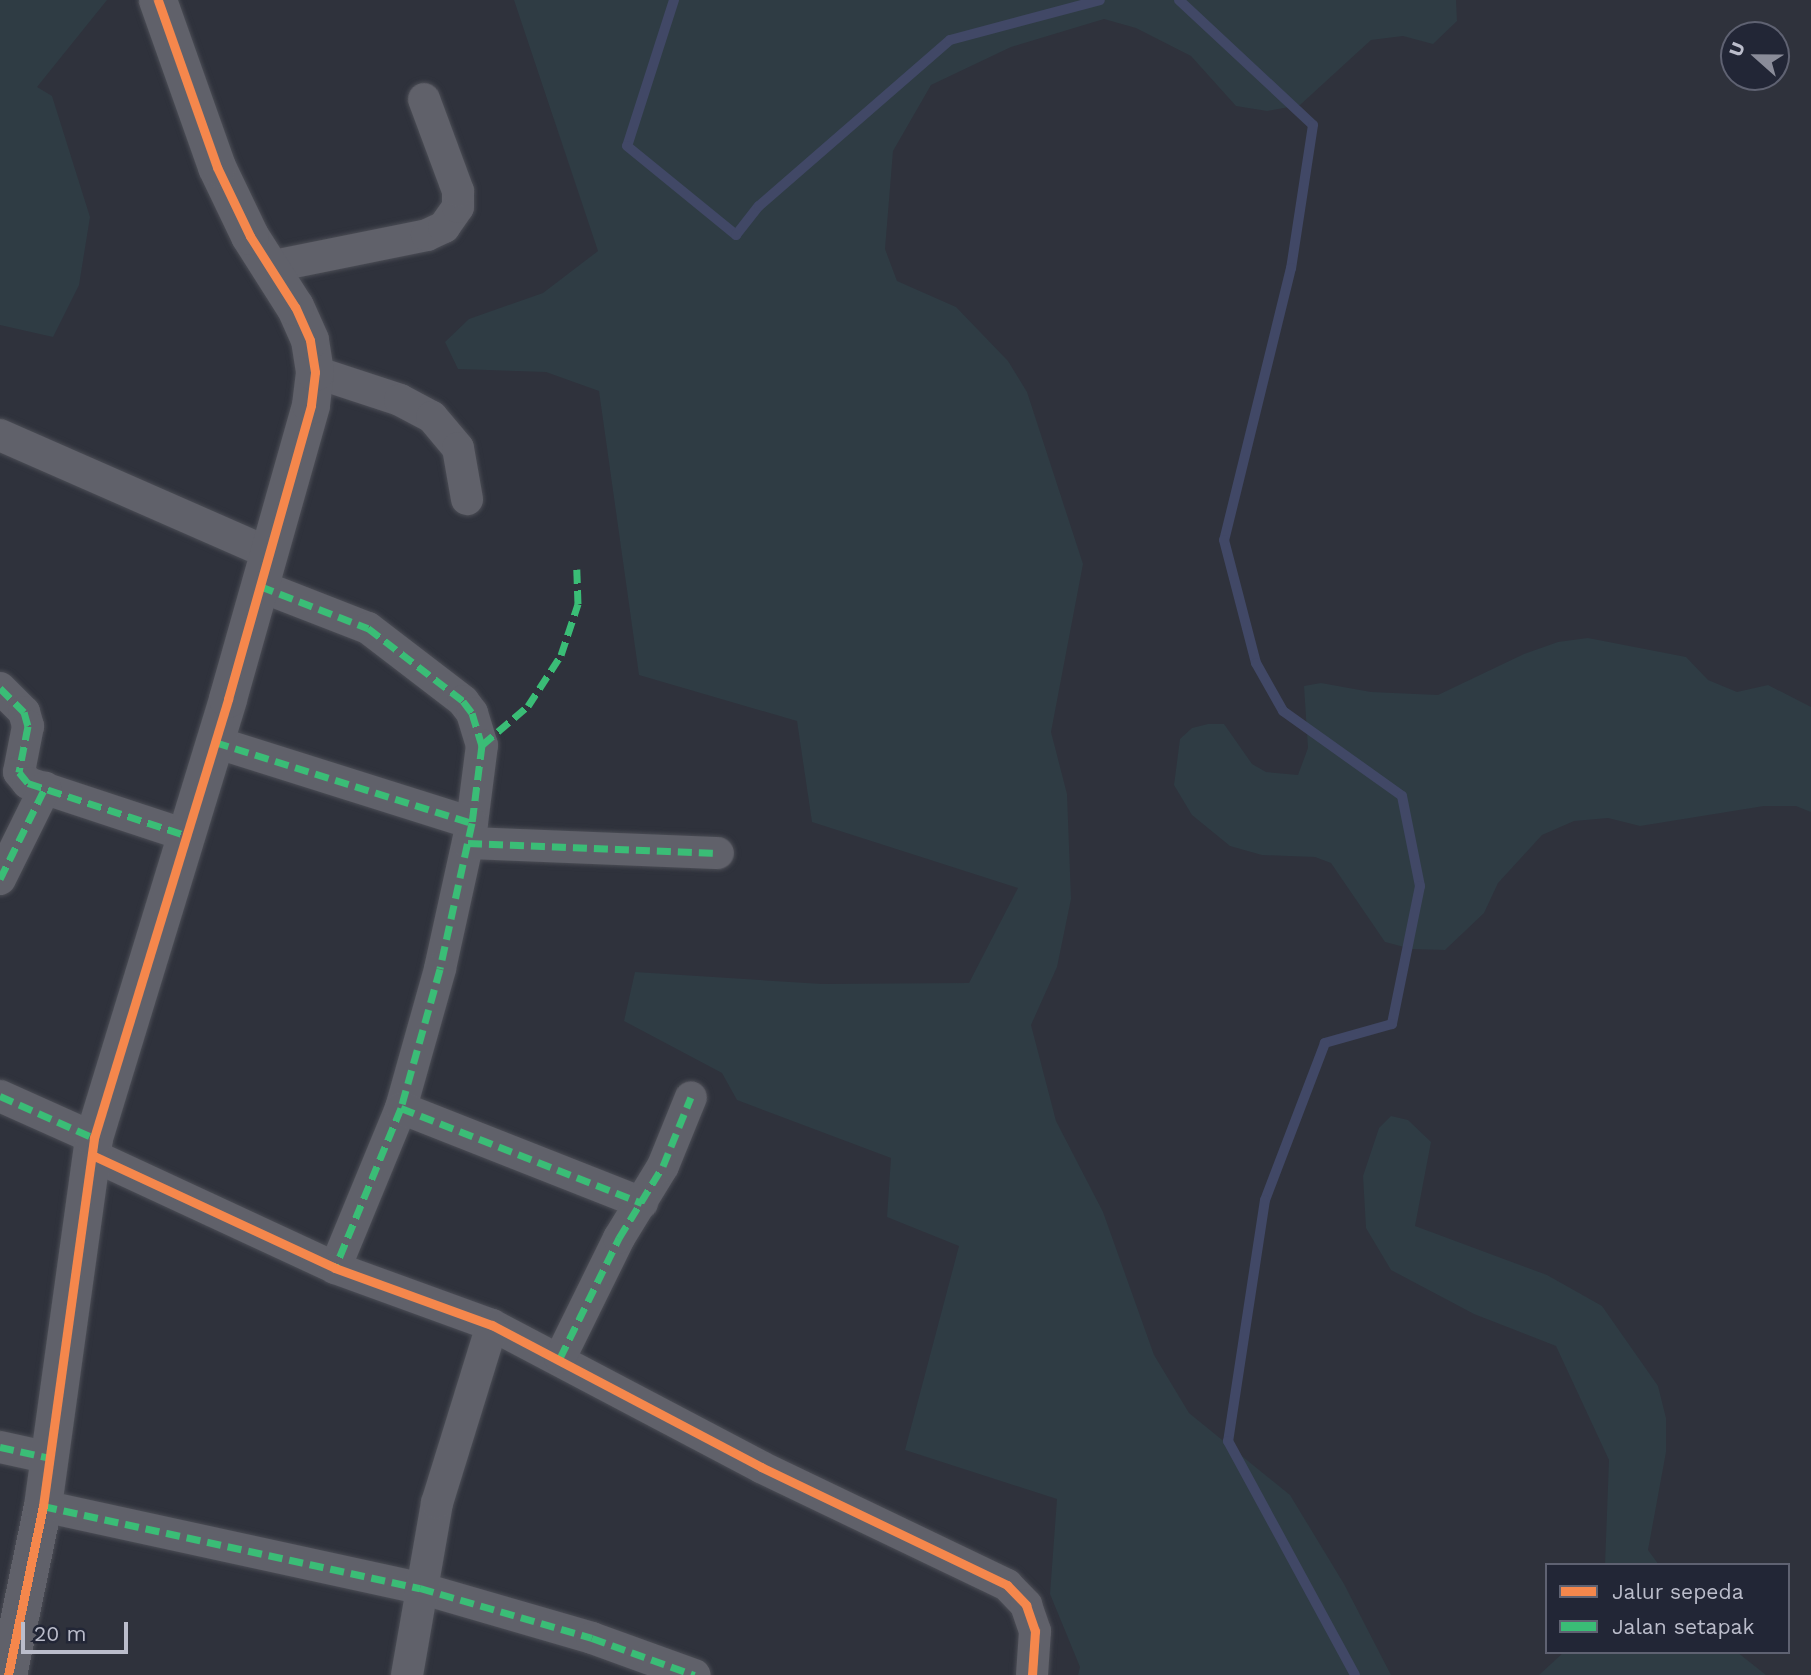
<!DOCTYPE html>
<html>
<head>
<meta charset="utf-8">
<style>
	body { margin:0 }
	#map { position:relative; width:1811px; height:1675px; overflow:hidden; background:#2f323c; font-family:"Work Sans",sans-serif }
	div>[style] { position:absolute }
	.green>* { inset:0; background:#2f3c44 }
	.stream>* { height:10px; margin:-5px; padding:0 5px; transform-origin:5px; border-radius:5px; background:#414866 }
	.roads { filter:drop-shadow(0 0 2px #4b4d55) drop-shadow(0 0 2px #4b4d55) }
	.minor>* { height:32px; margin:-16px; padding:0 16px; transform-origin:16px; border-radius:16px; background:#60616a }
	.tertiary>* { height:38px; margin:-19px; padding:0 19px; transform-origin:19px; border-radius:19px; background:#60616a }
	.quiet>* { height:7px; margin-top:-3.5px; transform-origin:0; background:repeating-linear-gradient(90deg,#3abd76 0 14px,transparent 0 21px) }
	.cycleway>* { height:9px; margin:-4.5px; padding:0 4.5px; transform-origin:4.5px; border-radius:4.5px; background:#f5874c }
	span { translate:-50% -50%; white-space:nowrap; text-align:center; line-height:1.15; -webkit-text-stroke:5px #222636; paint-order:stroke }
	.legend { position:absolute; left:1545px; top:1563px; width:245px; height:91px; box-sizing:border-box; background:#222636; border:2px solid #5f6272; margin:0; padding:9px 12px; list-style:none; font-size:21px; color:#bbbdcb }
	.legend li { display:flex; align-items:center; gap:14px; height:35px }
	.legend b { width:35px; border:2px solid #5f6272 }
	.north { position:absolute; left:1720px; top:21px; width:70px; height:70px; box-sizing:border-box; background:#222636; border:2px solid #5f6272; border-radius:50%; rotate:291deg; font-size:19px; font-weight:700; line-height:28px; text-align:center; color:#bbbdcb }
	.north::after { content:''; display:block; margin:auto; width:24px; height:32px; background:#8a8c99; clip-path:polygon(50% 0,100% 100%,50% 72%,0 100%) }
	.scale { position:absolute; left:21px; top:1622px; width:107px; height:32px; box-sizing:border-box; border:4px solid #bbbdcb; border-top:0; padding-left:9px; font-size:21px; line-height:24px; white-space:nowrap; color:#bbbdcb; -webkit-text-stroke:5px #222636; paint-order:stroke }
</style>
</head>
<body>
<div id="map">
	<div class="green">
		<div style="clip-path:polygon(0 0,107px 0,37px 87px,52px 96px,90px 217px,79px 285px,53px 337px,0 325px)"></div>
		<div style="clip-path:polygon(514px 0,1456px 0,1457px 21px,1433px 44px,1403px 36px,1371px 40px,1300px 105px,1267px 111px,1236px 106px,1191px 56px,1136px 28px,1104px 19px,1011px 47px,931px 85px,893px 151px,885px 249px,897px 281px,956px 307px,1008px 361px,1027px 392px,1083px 564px,1051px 732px,1067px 794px,1071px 899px,1057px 967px,1031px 1025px,1056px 1121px,1103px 1212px,1154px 1355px,1189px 1413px,1290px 1495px,1344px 1584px,1391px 1675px,1078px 1675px,1080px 1667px,1050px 1594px,1057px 1499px,905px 1450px,959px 1246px,887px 1217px,891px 1158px,737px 1100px,722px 1073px,624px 1021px,635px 972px,822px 984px,969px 983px,1018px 888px,812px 822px,797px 721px,639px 675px,599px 391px,546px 372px,458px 369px,445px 342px,469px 319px,543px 293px,598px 251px)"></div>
		<div style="clip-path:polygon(1588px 638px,1686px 657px,1708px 680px,1737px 692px,1768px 685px,1811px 707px,1811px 812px,1796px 806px,1764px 806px,1640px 826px,1608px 818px,1574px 821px,1542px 835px,1498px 883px,1484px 913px,1445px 950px,1412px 949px,1385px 942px,1331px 863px,1315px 857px,1262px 855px,1230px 846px,1192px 815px,1174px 785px,1180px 739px,1192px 728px,1208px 724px,1224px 724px,1252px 764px,1266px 772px,1298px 775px,1308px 748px,1304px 686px,1321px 683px,1371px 692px,1438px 695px,1524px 654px,1558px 642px)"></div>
		<div style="clip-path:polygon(1391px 1116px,1408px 1120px,1431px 1142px,1415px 1226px,1547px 1275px,1602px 1306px,1658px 1386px,1666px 1418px,1666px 1452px,1648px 1550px,1659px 1565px,1605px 1565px,1609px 1460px,1556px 1346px,1474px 1314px,1391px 1270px,1366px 1228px,1363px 1176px,1379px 1128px)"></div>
		<div style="clip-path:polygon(1564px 1652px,1737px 1652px,1766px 1675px,1539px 1675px)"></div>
	</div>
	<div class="stream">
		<div style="left:674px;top:0;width:153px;rotate:107.8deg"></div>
		<div style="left:627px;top:146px;width:141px;rotate:39.2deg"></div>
		<div style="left:736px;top:235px;width:37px;rotate:-52deg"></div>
		<div style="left:759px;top:206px;width:253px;rotate:-41deg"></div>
		<div style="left:950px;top:40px;width:155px;rotate:-14.9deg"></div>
		<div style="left:1179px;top:0;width:183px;rotate:43deg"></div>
		<div style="left:1313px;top:125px;width:145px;rotate:98.7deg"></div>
		<div style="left:1291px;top:268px;width:280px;rotate:103.8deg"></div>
		<div style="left:1224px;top:540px;width:127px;rotate:75.4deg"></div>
		<div style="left:1256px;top:663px;width:55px;rotate:60.6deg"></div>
		<div style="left:1283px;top:711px;width:146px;rotate:35.5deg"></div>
		<div style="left:1402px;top:796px;width:92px;rotate:78.7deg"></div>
		<div style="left:1420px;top:886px;width:141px;rotate:101.5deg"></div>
		<div style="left:1392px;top:1024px;width:70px;rotate:164.2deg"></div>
		<div style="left:1325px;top:1043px;width:168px;rotate:110.9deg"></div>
		<div style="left:1265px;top:1200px;width:244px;rotate:98.7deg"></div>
		<div style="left:1228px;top:1441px;width:266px;rotate:61.5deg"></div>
	</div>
	<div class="roads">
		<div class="minor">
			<div style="left:269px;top:267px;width:161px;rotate:-11.4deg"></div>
			<div style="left:427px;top:235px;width:19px;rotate:-25deg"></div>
			<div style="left:444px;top:227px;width:24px;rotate:-55deg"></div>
			<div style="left:458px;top:207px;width:16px;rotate:-90deg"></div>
			<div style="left:458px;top:191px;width:98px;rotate:-110.3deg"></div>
			<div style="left:315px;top:372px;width:89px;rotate:18.2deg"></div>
			<div style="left:400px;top:400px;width:36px;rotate:28deg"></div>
			<div style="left:432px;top:417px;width:40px;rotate:50deg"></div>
			<div style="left:458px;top:448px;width:52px;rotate:80deg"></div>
			<div style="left:0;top:435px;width:294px;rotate:23.7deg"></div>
			<div style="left:260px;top:586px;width:116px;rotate:21.3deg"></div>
			<div style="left:368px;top:628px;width:120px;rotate:37.5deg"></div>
			<div style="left:463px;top:701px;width:15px;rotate:53deg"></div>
			<div style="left:472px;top:713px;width:34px;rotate:73deg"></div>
			<div style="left:482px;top:745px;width:79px;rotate:97.3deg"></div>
			<div style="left:472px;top:823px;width:149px;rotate:102.4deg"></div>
			<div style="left:440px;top:969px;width:144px;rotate:105.7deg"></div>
			<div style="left:401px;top:1108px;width:173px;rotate:112.4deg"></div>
			<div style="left:0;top:688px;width:34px;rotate:45deg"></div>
			<div style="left:24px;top:712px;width:15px;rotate:74deg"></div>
			<div style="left:28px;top:726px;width:47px;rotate:101.1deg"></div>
			<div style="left:19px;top:772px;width:14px;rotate:51deg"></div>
			<div style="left:28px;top:783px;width:169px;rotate:18.3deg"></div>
			<div style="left:215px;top:742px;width:269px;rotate:17.5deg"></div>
			<div style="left:468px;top:843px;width:250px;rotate:2.3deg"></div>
			<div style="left:0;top:879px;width:102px;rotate:-63.7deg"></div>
			<div style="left:0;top:1096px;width:103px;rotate:24.1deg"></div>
			<div style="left:401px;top:1108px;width:259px;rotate:21.5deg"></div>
			<div style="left:92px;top:1155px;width:268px;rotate:24.9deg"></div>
			<div style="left:335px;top:1268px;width:167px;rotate:20deg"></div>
			<div style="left:492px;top:1325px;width:304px;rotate:27.8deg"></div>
			<div style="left:761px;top:1467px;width:273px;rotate:25.6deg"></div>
			<div style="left:1007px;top:1585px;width:28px;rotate:46deg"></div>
			<div style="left:1026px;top:1605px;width:28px;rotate:71deg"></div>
			<div style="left:1035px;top:1631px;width:44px;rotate:93.9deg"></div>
			<div style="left:560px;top:1358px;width:134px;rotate:-63.8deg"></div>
			<div style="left:619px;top:1238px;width:84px;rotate:-58.6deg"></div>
			<div style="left:663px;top:1166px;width:74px;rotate:-67.9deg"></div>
			<div style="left:0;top:1447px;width:51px;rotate:12.4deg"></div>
			<div style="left:43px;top:1506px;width:386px;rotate:12.3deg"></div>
			<div style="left:420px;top:1588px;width:179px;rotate:16.2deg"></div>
			<div style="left:592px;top:1638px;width:109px;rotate:19.9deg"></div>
			<div style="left:407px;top:1675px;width:175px;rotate:-80.1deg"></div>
			<div style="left:437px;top:1503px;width:186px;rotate:-72.8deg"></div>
		</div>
		<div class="tertiary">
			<div style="left:8px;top:1675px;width:173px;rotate:-78.3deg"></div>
			<div style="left:43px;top:1506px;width:372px;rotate:-82.1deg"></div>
			<div style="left:94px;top:1138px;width:459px;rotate:-73deg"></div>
			<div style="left:228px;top:699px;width:305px;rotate:-74.2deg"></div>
			<div style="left:311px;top:405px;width:33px;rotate:-83deg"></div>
			<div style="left:315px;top:372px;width:32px;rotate:-99deg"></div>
			<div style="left:310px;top:340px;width:36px;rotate:-114deg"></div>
			<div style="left:295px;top:307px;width:84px;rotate:-122.4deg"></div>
			<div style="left:250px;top:236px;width:76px;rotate:-115.6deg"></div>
			<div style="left:217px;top:167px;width:177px;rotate:-109.5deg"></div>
		</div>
	</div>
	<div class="quiet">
		<div style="left:260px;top:586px;width:116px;rotate:21.3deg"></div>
		<div style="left:368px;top:628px;width:120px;rotate:37.5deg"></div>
		<div style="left:463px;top:701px;width:15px;rotate:53deg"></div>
		<div style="left:472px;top:713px;width:34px;rotate:73deg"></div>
		<div style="left:482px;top:745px;width:79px;rotate:97.3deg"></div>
		<div style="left:472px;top:823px;width:149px;rotate:102.4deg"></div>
		<div style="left:440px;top:969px;width:144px;rotate:105.7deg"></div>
		<div style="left:401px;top:1108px;width:173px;rotate:112.4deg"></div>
		<div style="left:0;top:688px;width:34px;rotate:45deg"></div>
		<div style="left:24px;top:712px;width:15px;rotate:74deg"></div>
		<div style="left:28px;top:726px;width:47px;rotate:101.1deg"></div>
		<div style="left:19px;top:772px;width:14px;rotate:51deg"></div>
		<div style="left:28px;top:783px;width:169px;rotate:18.3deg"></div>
		<div style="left:215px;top:742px;width:269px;rotate:17.5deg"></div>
		<div style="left:482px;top:745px;width:60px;rotate:-40.3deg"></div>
		<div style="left:528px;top:706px;width:61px;rotate:-57.1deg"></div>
		<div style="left:561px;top:655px;width:54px;rotate:-71.6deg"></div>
		<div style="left:578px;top:604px;width:35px;rotate:-92deg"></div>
		<div style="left:468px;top:843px;width:250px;rotate:2.3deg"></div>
		<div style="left:0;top:879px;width:102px;rotate:-63.7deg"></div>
		<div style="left:0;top:1096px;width:103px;rotate:24.1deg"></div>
		<div style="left:401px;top:1108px;width:259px;rotate:21.5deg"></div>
		<div style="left:560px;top:1358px;width:134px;rotate:-63.8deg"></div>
		<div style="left:619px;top:1238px;width:84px;rotate:-58.6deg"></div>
		<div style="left:663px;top:1166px;width:74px;rotate:-67.9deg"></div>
		<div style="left:0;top:1447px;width:51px;rotate:12.4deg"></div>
		<div style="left:43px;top:1506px;width:386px;rotate:12.3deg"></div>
		<div style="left:420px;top:1588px;width:179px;rotate:16.2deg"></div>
		<div style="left:592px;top:1638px;width:109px;rotate:19.9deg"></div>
	</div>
	<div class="cycleway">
		<div style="left:92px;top:1155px;width:268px;rotate:24.9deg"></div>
		<div style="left:335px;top:1268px;width:167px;rotate:20deg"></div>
		<div style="left:492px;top:1325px;width:304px;rotate:27.8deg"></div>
		<div style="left:761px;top:1467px;width:273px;rotate:25.6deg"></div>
		<div style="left:1007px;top:1585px;width:28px;rotate:46deg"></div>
		<div style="left:1026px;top:1605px;width:28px;rotate:71deg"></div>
		<div style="left:1035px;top:1631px;width:44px;rotate:93.9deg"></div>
		<div style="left:8px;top:1675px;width:173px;rotate:-78.3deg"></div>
		<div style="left:43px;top:1506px;width:372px;rotate:-82.1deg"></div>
		<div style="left:94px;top:1138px;width:459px;rotate:-73deg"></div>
		<div style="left:228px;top:699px;width:305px;rotate:-74.2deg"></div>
		<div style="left:311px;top:405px;width:33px;rotate:-83deg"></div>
		<div style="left:315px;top:372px;width:32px;rotate:-99deg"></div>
		<div style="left:310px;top:340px;width:36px;rotate:-114deg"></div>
		<div style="left:295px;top:307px;width:84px;rotate:-122.4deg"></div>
		<div style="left:250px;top:236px;width:76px;rotate:-115.6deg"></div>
		<div style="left:217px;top:167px;width:177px;rotate:-109.5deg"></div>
	</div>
	<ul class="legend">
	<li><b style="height:9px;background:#f5874c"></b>Jalur sepeda</li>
	<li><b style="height:9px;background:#3abd76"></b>Jalan setapak</li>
	</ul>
	<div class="north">U</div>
	<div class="scale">20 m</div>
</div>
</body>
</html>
